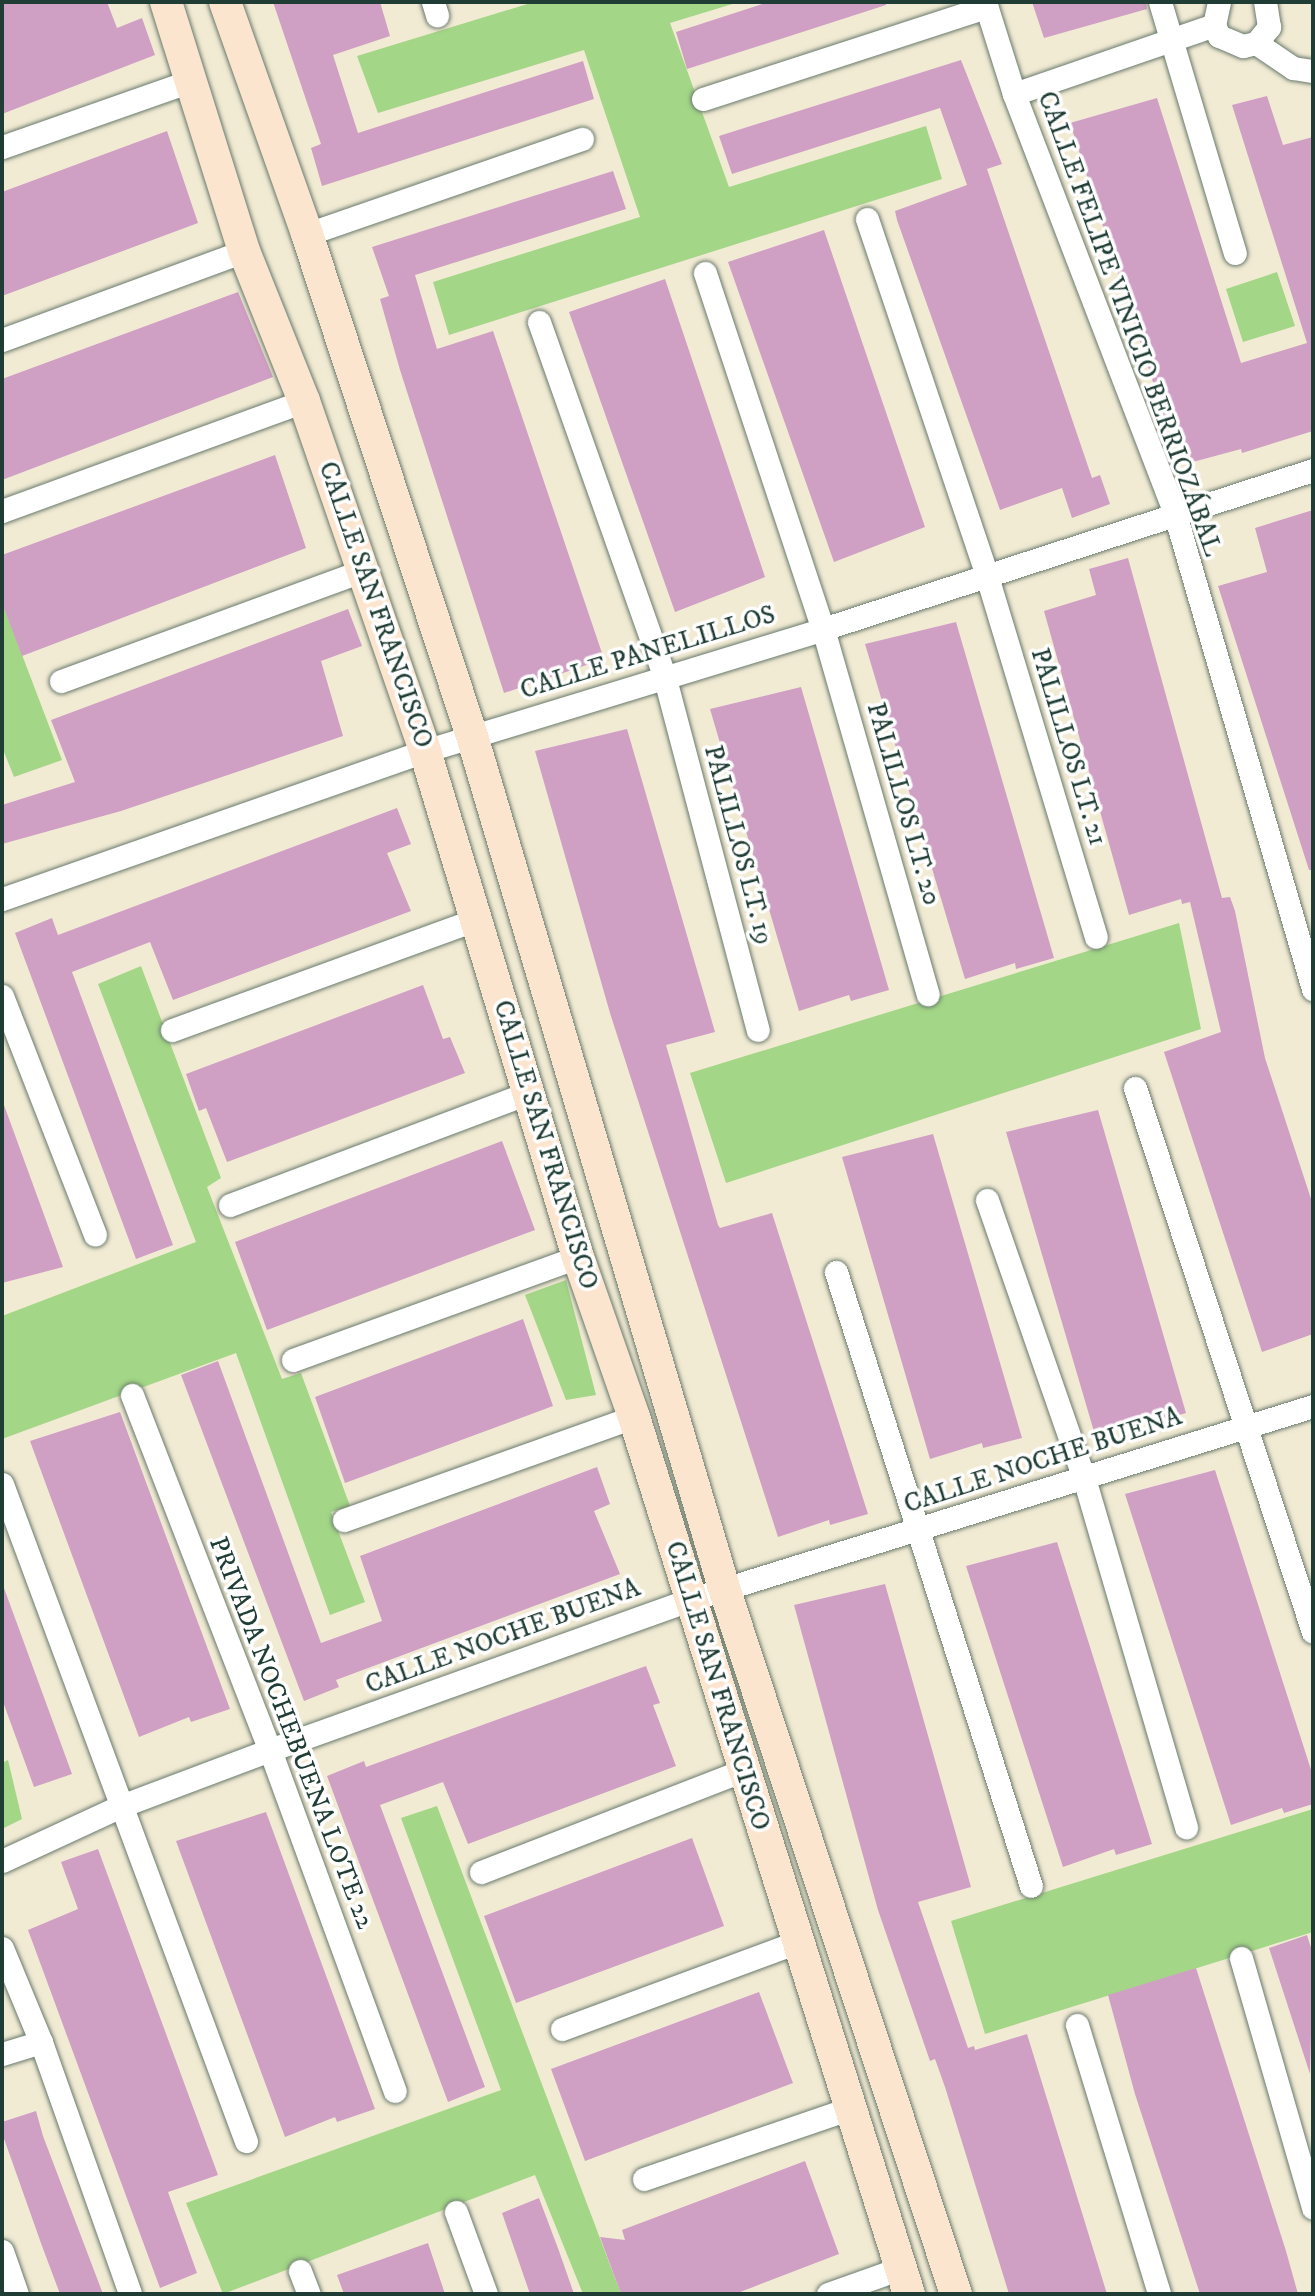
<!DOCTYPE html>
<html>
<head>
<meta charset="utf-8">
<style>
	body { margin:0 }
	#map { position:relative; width:1315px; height:2296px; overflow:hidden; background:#f2ebd4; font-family:"IM FELL DW Pica",serif }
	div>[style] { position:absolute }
	.green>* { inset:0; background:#a3d686 }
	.building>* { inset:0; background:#cf9fc4 }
	.roads { filter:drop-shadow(0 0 2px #697a6c) drop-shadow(0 0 2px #697a6c) }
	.street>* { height:23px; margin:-11.5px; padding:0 11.5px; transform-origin:11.5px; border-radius:11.5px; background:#fff }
	.secondary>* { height:32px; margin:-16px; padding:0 16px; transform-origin:16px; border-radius:16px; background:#fce5cf }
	span { translate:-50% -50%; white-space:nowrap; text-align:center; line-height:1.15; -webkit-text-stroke:7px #fff; paint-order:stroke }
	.street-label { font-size:26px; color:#1f3d34 }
	.frame { position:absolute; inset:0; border:4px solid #1f3d34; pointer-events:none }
</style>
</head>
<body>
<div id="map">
	<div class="green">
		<div style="clip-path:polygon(534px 2px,739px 2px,670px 23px,729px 187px,926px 126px,942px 179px,449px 335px,433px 282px,640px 217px,584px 50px,378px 113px,357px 56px)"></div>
		<div style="clip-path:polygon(1277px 272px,1295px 326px,1243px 342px,1226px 289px)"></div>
		<div style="clip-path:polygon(2px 602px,62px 760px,14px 777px,2px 747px)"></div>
		<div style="clip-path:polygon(1179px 923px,1201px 1029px,726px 1183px,690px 1073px)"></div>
		<div style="clip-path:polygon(141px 966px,221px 1178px,207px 1187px,282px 1379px,301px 1373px,350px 1506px,331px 1512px,365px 1602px,330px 1615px,236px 1353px,2px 1439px,2px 1316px,196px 1242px,98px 984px)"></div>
		<div style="clip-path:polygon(566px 1280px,596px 1395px,566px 1400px,525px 1295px)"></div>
		<div style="clip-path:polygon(8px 1760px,22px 1819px,2px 1829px,2px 1763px)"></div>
		<div style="clip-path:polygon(437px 1806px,621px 2294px,583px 2294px,535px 2175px,223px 2294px,186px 2203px,501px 2090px,401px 1818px)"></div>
		<div style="clip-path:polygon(1313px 1809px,1313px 1932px,985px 2034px,951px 1921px)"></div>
	</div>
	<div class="building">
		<div style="clip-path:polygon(2px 2px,107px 2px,117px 28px,142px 18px,155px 55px,2px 114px)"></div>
		<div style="clip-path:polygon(273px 2px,380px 2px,390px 36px,333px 55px,358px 133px,583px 61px,594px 99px,322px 186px,311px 148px,321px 144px)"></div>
		<div style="clip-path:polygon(769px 2px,886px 2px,886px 5px,687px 69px,676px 32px)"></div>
		<div style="clip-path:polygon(1032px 2px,1146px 2px,1147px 9px,1044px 38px)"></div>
		<div style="clip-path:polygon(961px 60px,1002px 164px,987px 169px,1092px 478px,1100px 475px,1110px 504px,1072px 518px,1062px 488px,1000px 510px,897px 220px,895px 211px,967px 185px,940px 108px,732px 174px,719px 136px)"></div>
		<div style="clip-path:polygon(1267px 96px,1283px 145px,1313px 137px,1313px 431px,1242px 453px,1241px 449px,1189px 463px,1178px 427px,1168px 429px,1070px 123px,1157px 98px,1241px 363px,1307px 343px,1232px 105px)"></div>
		<div style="clip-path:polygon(167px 131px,198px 223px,2px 296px,2px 192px)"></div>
		<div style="clip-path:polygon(613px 171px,626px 209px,415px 275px,437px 349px,493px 331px,604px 659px,504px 693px,400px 370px,380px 299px,389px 296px,372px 247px)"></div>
		<div style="clip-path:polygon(824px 230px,925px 527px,834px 562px,728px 262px)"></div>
		<div style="clip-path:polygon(665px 279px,765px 577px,675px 612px,569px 312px)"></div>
		<div style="clip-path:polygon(238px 292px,273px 377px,2px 480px,2px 379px)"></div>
		<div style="clip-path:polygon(275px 455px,306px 548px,22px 656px,2px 603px,2px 555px)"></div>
		<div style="clip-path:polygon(1313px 510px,1313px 870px,1309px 870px,1218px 586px,1267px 572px,1255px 528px)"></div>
		<div style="clip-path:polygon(1128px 558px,1222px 898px,1230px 897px,1235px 911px,1265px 1058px,1313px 1205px,1313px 1334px,1262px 1352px,1164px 1052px,1221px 1032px,1190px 902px,1182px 904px,1181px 899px,1129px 915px,1044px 611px,1096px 595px,1089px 569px)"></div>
		<div style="clip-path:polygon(348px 609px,362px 646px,321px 661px,343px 736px,121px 811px,2px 844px,2px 805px,75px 782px,51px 720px)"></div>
		<div style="clip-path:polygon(956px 622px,1054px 958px,1016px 969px,1015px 963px,965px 979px,865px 644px)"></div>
		<div style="clip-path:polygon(801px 687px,889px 990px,851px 1001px,849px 995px,799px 1011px,710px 709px)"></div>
		<div style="clip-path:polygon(627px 729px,715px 1032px,666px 1045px,718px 1225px,720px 1228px,772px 1213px,868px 1514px,830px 1525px,829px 1520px,778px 1537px,610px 1013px,535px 751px)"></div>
		<div style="clip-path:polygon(397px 808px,411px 844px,387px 853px,411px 911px,173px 1000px,150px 942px,72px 972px,173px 1245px,136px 1259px,15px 933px,52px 918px,58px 935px)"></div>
		<div style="clip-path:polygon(423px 985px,443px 1039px,450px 1037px,465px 1073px,227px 1162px,206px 1108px,199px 1111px,186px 1074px)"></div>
		<div style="clip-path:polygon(4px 1105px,63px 1267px,2px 1283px,2px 1106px)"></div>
		<div style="clip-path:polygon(1098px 1110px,1186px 1413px,1148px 1424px,1147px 1418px,1095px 1435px,1006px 1132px)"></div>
		<div style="clip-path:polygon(933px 1134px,1022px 1438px,983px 1448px,982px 1443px,930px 1459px,842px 1157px)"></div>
		<div style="clip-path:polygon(502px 1141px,535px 1230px,267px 1330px,235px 1242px)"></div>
		<div style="clip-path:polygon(523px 1319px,553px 1406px,345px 1483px,315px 1397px)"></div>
		<div style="clip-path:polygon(218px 1361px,321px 1643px,382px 1621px,360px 1556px,597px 1467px,610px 1504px,594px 1511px,620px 1574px,336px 1680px,339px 1687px,304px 1701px,181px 1375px)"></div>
		<div style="clip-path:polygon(120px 1412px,230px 1709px,191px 1722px,189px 1717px,139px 1737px,30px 1441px)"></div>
		<div style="clip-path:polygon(1215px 1470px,1313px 1776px,1313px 1804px,1284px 1813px,1282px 1808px,1231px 1825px,1125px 1494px)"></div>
		<div style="clip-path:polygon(1057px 1542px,1152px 1844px,1116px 1855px,1114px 1849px,1063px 1867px,966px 1566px)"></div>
		<div style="clip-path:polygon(885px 1584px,971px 1887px,918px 1902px,968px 2048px,974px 2046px,975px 2050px,1027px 2034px,1107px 2294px,1009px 2294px,945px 2087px,935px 2059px,930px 2061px,878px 1910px,794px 1605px)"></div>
		<div style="clip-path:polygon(4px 1588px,72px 1774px,34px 1787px,2px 1699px)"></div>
		<div style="clip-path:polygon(646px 1666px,660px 1703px,653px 1705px,676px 1766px,468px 1844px,443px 1782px,380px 1805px,485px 2087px,448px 2102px,327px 1776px,364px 1761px,366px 1767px)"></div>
		<div style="clip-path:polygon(266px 1812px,375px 2109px,337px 2122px,335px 2117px,285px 2137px,176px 1841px)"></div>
		<div style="clip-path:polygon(692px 1838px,724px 1926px,516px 2003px,484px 1916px)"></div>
		<div style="clip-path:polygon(98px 1849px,218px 2175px,168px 2192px,197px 2273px,160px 2288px,28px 1930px,78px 1909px,61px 1862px)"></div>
		<div style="clip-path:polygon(1307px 1935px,1313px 1954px,1310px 2074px,1269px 1948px)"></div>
		<div style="clip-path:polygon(1196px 1968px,1286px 2251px,1298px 2294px,1200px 2294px,1135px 2094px,1108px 1995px)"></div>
		<div style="clip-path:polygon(759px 1992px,793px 2083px,585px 2161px,551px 2069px)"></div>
		<div style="clip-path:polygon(36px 2111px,43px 2136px,103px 2294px,60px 2294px,42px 2246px,2px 2133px,2px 2122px)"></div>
		<div style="clip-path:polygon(805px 2161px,839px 2254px,735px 2294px,621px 2294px,600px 2237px,625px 2240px,622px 2230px)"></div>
		<div style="clip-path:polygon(539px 2198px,559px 2251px,574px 2294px,530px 2294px,502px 2213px)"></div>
		<div style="clip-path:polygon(428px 2243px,445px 2294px,344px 2294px,337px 2275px)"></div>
	</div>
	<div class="roads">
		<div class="street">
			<div style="left:433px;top:2px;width:14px;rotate:73deg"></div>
			<div style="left:985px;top:2px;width:96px;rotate:72.5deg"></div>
			<div style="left:1014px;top:94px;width:450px;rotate:69deg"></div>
			<div style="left:1175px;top:514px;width:495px;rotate:73.8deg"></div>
			<div style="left:1160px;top:2px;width:262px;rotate:73.4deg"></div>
			<div style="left:1219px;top:2px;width:24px;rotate:102deg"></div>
			<div style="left:1214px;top:25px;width:12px;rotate:66deg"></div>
			<div style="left:1219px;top:36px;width:26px;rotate:23deg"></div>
			<div style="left:1243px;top:46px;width:13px;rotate:-13deg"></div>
			<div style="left:1256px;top:43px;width:21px;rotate:-51deg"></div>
			<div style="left:1269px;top:27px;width:25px;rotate:-99deg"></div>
			<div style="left:1256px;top:43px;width:45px;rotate:34deg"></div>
			<div style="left:1293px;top:68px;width:20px;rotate:9deg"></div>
			<div style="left:1014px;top:94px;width:212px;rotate:-19deg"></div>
			<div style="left:703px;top:99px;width:298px;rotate:-18deg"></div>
			<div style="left:2px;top:147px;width:199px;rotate:-19.3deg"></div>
			<div style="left:867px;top:219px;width:373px;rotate:71.4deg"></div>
			<div style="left:986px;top:573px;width:380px;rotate:73.2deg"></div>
			<div style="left:307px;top:234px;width:291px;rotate:-19.1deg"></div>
			<div style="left:705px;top:273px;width:375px;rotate:71.7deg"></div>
			<div style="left:823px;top:629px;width:380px;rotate:74deg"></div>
			<div style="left:539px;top:322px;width:374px;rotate:70.5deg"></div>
			<div style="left:664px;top:675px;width:367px;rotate:75.2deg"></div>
			<div style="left:2px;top:340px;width:258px;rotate:-20.2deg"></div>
			<div style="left:2px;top:511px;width:321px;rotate:-20deg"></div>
			<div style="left:61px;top:681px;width:324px;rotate:-20.1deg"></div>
			<div style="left:2px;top:899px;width:448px;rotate:-19.3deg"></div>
			<div style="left:425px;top:751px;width:416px;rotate:-17deg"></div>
			<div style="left:823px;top:629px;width:515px;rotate:-17.98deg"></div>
			<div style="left:2px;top:996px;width:256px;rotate:68.7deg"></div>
			<div style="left:172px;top:1030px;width:322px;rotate:-20deg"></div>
			<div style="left:1135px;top:1088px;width:572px;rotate:71.88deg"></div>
			<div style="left:987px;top:1200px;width:294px;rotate:70.8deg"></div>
			<div style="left:1084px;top:1478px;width:364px;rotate:73.7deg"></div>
			<div style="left:230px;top:1205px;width:321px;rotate:-20.6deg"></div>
			<div style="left:836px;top:1272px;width:644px;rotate:72.38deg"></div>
			<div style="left:293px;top:1360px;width:303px;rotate:-19.9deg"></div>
			<div style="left:132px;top:1395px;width:381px;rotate:68.8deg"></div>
			<div style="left:270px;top:1750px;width:363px;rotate:69.9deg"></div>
			<div style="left:2px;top:1484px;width:701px;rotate:69.63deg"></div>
			<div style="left:344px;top:1520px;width:308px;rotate:-19.6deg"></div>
			<div style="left:2px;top:1861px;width:131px;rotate:-24.8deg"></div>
			<div style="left:121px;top:1806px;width:159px;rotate:-20.6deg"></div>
			<div style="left:270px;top:1750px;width:445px;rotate:-19.7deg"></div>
			<div style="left:689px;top:1600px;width:653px;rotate:-17.27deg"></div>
			<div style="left:481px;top:1872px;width:282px;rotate:-21.2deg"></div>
			<div style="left:2px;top:1948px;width:102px;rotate:67.5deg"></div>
			<div style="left:41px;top:2042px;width:267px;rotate:70.5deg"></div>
			<div style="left:1241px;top:1958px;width:260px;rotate:73.9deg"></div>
			<div style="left:1077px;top:2025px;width:281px;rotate:73deg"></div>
			<div style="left:562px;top:2029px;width:251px;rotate:-20.3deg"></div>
			<div style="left:2px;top:2054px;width:41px;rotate:-17.1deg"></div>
			<div style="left:644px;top:2179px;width:217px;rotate:-18.9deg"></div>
			<div style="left:456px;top:2212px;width:87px;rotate:69.9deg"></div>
			<div style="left:2px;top:2251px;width:46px;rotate:70.8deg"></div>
			<div style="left:300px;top:2271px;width:25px;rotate:69deg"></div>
			<div style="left:828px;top:2294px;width:77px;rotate:-19.6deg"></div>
		</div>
		<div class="secondary">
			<div style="left:166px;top:2px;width:261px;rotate:72.6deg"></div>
			<div style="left:244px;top:251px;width:162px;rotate:68.2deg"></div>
			<div style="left:304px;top:401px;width:370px;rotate:70.9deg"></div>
			<div style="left:425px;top:751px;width:529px;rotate:73.18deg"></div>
			<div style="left:578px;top:1257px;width:170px;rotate:70.7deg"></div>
			<div style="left:634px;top:1417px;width:919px;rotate:72.59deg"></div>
			<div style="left:225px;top:2px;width:246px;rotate:70.5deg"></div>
			<div style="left:307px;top:234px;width:528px;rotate:71.81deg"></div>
			<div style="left:472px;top:736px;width:892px;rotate:73.52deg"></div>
			<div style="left:725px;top:1591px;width:740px;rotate:71.81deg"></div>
		</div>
	</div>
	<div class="street-label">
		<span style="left:1129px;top:324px;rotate:70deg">CALLE FELIPE VINICIO BERRIOZÁBAL</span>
		<span style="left:375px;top:605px;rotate:71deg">CALLE SAN FRANCISCO</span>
		<span style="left:648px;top:653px;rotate:-17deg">CALLE PANELILLOS</span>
		<span style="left:1068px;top:747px;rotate:73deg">PALILLOS LT. 21</span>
		<span style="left:903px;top:804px;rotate:74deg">PALILLOS LT. 20</span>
		<span style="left:738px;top:845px;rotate:75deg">PALILLOS LT. 19</span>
		<span style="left:545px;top:1145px;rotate:73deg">CALLE SAN FRANCISCO</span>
		<span style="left:1043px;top:1461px;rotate:-18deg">CALLE NOCHE BUENA</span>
		<span style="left:503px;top:1637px;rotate:-20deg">CALLE NOCHE BUENA</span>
		<span style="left:717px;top:1686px;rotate:73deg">CALLE SAN FRANCISCO</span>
		<span style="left:291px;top:1733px;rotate:69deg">PRIVADA NOCHEBUENA LOTE 22</span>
	</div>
	<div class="frame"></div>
</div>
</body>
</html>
